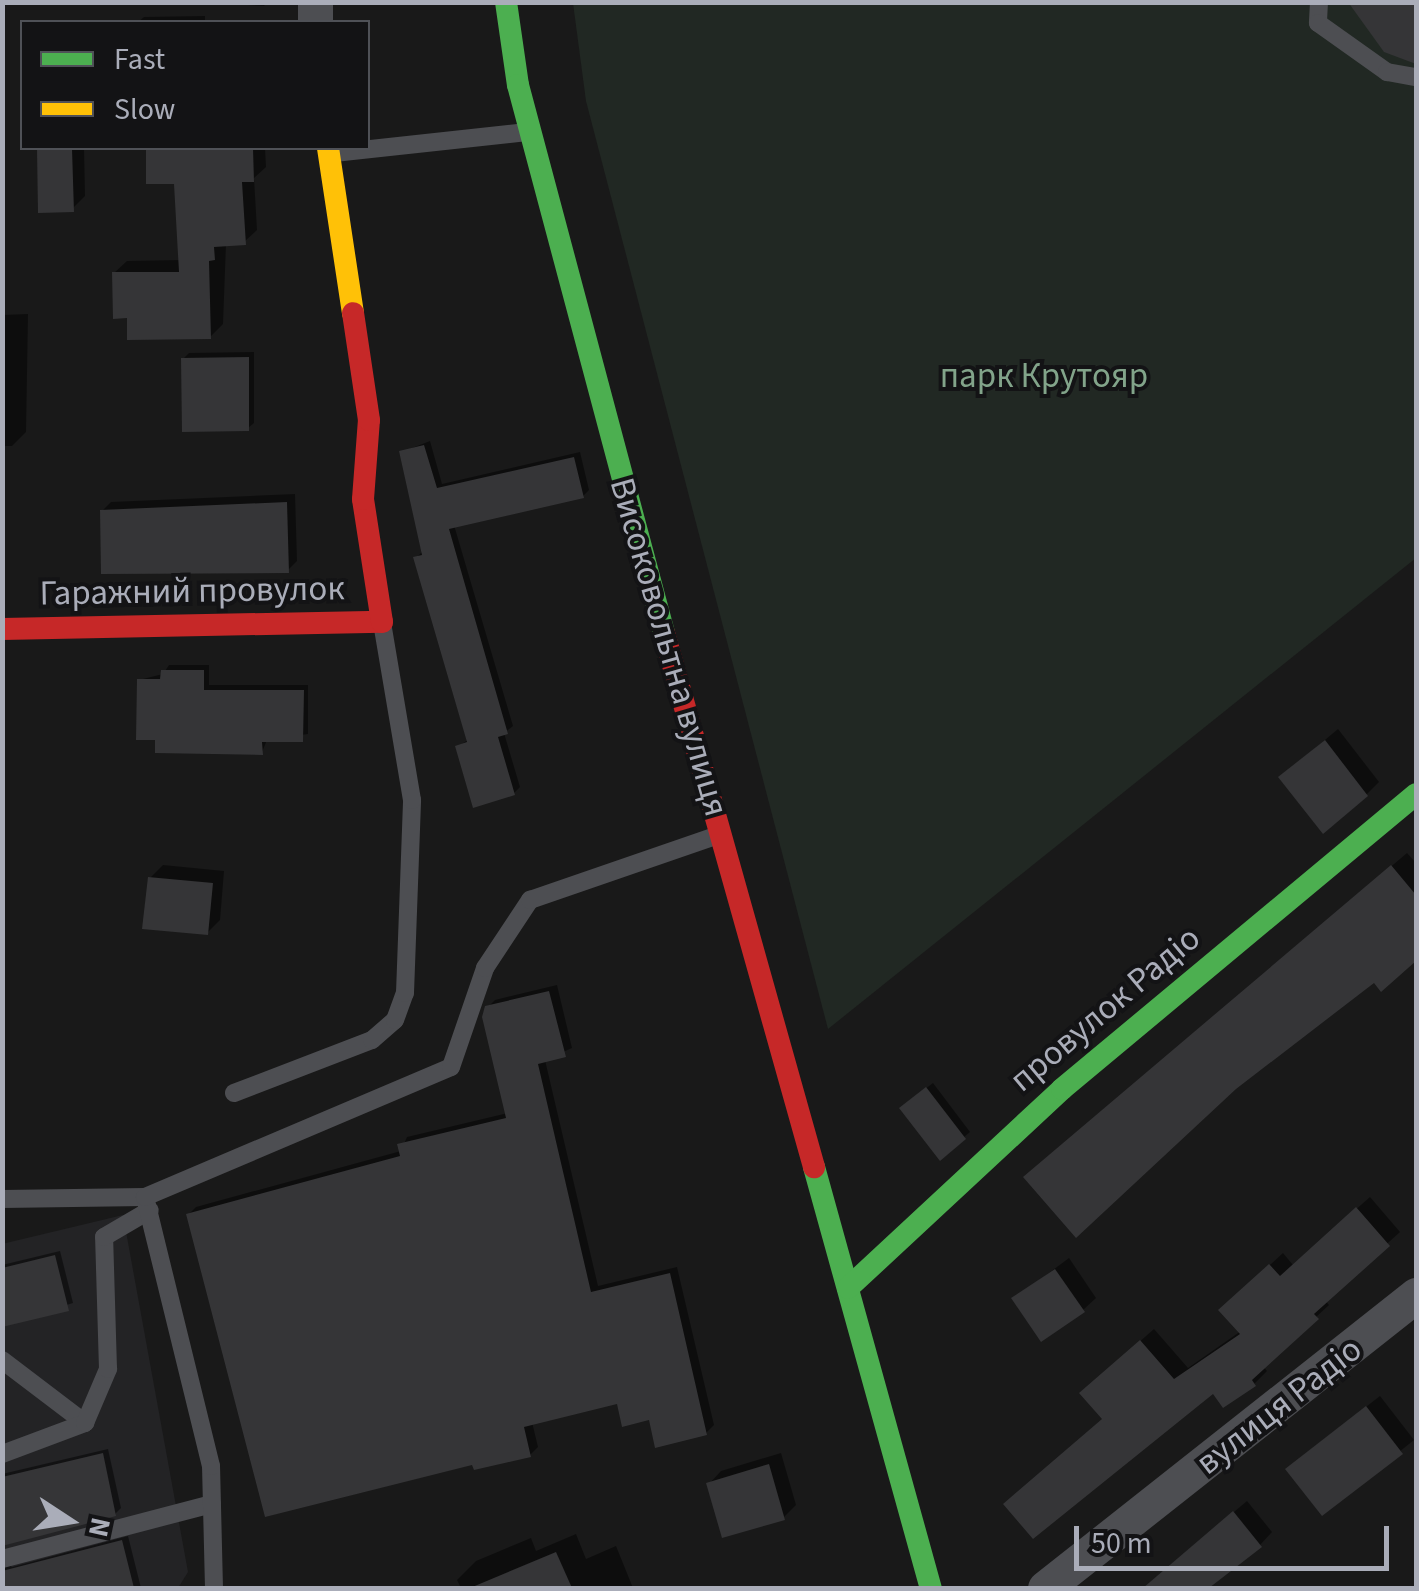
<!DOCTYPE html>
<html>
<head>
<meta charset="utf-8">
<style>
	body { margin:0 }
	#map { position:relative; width:1419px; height:1591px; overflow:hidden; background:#191919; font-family:"Source Sans 3",sans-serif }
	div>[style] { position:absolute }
	.built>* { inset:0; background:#232325 }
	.green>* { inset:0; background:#212823 }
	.shadow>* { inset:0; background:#0007 }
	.building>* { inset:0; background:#353537 }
	.lane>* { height:18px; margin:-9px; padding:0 9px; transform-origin:9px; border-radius:9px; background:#4d4e52 }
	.street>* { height:35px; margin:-17.5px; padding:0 17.5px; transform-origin:17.5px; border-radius:17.5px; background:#4d4e52 }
	.fast>* { height:22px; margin:-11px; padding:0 11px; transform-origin:11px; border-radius:11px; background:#4caf50 }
	.slow>* { height:22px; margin:-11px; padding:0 11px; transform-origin:11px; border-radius:11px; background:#ffc107 }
	.jam>* { height:22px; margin:-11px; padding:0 11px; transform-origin:11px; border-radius:11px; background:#c62828 }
	span { translate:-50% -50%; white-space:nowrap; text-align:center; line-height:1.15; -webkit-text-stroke:8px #131315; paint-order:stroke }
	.park-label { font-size:35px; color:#82a48a }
	.street-label { font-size:35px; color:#aaadb9 }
	.frame { position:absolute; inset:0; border:5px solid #aaadb9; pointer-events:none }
	.legend { position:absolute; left:20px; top:20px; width:350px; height:130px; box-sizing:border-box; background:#131315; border:2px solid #4f5157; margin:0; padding:12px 18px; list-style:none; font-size:30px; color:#aaadb9 }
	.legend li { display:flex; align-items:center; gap:20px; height:50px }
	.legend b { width:50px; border:2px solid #4f5157 }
	.north { position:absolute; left:20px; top:1471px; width:100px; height:100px; -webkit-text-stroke:8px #131315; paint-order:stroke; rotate:102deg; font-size:28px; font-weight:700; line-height:40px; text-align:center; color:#aaadb9 }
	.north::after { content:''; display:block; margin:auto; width:35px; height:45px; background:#aaadb9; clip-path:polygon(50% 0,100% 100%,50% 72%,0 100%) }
	.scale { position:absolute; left:1074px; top:1526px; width:315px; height:45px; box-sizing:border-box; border:5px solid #aaadb9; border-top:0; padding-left:12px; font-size:30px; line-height:35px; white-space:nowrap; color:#aaadb9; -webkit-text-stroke:8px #131315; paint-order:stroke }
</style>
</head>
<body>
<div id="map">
	<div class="built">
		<div style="clip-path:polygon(123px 1215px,188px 1572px,178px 1588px,3px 1588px,2px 1244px)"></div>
	</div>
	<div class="green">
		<div style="clip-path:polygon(573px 3px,1416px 3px,1416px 558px,828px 1029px,586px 101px)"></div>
	</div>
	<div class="shadow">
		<div style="clip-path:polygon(196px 2px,268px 2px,264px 6px)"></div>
		<div style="clip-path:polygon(205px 16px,205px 22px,138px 22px,144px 17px)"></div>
		<div style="clip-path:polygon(42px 148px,84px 148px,85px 196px,72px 209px)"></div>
		<div style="clip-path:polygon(148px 148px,265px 148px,266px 167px,254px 178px,257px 230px,244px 242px,226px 244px,223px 324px,210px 337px,130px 316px,114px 273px,127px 261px,181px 260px,176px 181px,149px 182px)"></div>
		<div style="clip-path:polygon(28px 314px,26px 432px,12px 446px,2px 446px,2px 315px)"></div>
		<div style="clip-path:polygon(254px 352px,254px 423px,248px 428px,183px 359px,189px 353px)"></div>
		<div style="clip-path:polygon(430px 441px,442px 484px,580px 452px,589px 490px,583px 496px,454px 525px,513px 726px,504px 733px,520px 787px,514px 793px,458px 747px,469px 739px,416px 558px,422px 552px,402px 452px)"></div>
		<div style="clip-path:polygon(295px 494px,297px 561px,288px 570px,102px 511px,111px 502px)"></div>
		<div style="clip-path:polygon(169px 665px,209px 665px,209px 685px,308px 685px,308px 734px,267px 740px,262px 752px,158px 738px,139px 680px,163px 674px)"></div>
		<div style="clip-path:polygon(1338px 729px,1379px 782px,1367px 794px,1281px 777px)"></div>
		<div style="clip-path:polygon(1407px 853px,1416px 863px,1416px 958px,1381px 988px,1374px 980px,1041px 1163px)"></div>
		<div style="clip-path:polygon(163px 865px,224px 871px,220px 920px,207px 933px,150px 878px)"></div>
		<div style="clip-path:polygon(557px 985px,572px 1048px,545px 1060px,598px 1286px,677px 1267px,714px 1425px,706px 1433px,619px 1401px,532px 1422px,538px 1447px,530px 1455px,189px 1214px,196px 1207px,401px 1151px,407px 1137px,508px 1113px,487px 1008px,495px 1000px)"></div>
		<div style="clip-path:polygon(933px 1083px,970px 1132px,964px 1137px,908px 1102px)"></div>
		<div style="clip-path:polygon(1370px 1197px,1400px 1232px,1325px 1300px,1329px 1305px,1263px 1366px,1267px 1371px,1254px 1384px,1104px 1418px,1095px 1381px,1154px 1329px,1188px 1368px,1241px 1331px,1234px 1298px,1283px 1253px,1293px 1265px)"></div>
		<div style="clip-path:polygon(60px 1251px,73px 1303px,2px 1325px,2px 1265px)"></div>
		<div style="clip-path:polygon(1069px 1258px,1096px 1298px,1083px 1310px,1014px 1299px)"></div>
		<div style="clip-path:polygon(1380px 1396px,1414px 1440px,1323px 1513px,1301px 1457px)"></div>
		<div style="clip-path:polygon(108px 1449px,121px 1508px,115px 1514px,2px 1543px,2px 1474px)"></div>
		<div style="clip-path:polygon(781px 1453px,796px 1505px,784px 1517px,709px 1484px,721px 1471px)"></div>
		<div style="clip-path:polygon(1247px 1501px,1272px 1532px,1260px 1545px,1205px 1588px,1144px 1588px)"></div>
		<div style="clip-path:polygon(576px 1534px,586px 1559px,616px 1546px,633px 1588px,461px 1588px,457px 1580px,476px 1561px,531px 1538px,536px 1551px)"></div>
		<div style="clip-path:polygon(128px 1536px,141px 1588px,2px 1588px,2px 1560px,12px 1567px)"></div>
	</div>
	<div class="building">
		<div style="clip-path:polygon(1348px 2px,1416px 2px,1416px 64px,1384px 52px)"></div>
		<div style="clip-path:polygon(146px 148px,253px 148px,254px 182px,242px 182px,246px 245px,214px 247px,215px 260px,209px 261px,211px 339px,127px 340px,127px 318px,113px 319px,112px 272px,179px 272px,174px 184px,146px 184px)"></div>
		<div style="clip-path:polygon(37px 149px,72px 149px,74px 212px,38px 213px)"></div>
		<div style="clip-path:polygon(249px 357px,249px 431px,182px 432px,181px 358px)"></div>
		<div style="clip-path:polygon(424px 445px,437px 488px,574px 457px,584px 498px,449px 529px,508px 734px,498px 737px,515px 795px,473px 808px,455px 746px,467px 742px,413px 557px,422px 555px,399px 451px)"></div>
		<div style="clip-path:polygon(287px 502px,289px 573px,101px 574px,100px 510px)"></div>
		<div style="clip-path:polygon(161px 670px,204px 670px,204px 690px,304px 690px,303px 742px,262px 742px,263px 755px,155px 753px,155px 740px,136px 740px,137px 679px,160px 679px)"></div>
		<div style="clip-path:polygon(1325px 740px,1368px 796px,1323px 834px,1278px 777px)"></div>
		<div style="clip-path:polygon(1391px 865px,1416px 895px,1416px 961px,1381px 992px,1374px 983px,1236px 1089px,1076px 1238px,1023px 1177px)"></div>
		<div style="clip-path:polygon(148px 877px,213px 883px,208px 935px,142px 929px)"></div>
		<div style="clip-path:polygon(549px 991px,566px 1057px,538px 1064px,591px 1292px,670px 1273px,707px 1435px,655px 1448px,649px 1420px,622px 1427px,617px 1404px,524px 1427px,531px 1457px,474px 1470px,472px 1465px,265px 1517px,186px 1214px,400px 1156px,397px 1144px,506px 1118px,482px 1017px,485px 1006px)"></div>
		<div style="clip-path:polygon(926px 1087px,966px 1139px,940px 1161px,899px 1108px)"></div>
		<div style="clip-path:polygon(1356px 1207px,1390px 1246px,1314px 1314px,1319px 1319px,1252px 1380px,1256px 1386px,1223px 1408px,1213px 1394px,1033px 1539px,1003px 1504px,1102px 1419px,1079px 1393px,1140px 1340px,1174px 1379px,1240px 1334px,1218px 1310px,1269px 1264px,1280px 1276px)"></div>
		<div style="clip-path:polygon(55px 1255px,69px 1311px,2px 1327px,2px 1268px)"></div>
		<div style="clip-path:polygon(1055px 1269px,1085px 1312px,1041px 1342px,1011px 1298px)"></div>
		<div style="clip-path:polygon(1366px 1406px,1403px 1454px,1322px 1516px,1285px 1469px)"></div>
		<div style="clip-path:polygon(103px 1453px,116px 1516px,2px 1546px,2px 1477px)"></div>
		<div style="clip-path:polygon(769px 1464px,785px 1520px,722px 1538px,706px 1483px)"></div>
		<div style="clip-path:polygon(1233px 1511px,1262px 1547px,1209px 1588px,1143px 1588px)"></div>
		<div style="clip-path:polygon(122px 1540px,134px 1588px,2px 1588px,2px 1571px)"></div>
		<div style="clip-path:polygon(556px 1552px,572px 1588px,470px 1588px)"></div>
	</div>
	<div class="lane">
		<div style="left:1319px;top:2px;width:21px;rotate:93deg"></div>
		<div style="left:1318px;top:23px;width:85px;rotate:35.4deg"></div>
		<div style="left:1387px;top:72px;width:29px;rotate:10deg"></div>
		<div style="left:334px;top:153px;width:194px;rotate:-6.2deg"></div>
		<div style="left:234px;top:1093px;width:148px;rotate:-21deg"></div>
		<div style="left:372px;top:1040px;width:30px;rotate:-41deg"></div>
		<div style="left:395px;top:1020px;width:29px;rotate:-70deg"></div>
		<div style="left:405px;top:993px;width:193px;rotate:-87.9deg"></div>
		<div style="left:412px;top:800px;width:181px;rotate:-99.6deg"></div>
		<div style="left:2px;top:1199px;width:143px;rotate:-0.8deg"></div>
		<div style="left:2px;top:1360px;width:104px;rotate:37.2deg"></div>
		<div style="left:2px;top:1454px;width:89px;rotate:-20.5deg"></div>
		<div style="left:85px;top:1423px;width:59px;rotate:-66.9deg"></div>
		<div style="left:108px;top:1369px;width:132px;rotate:-91.7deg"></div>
		<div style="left:104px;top:1237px;width:53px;rotate:-30.4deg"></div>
		<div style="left:2px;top:1559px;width:217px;rotate:-14.7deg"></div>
		<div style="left:214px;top:1588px;width:122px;rotate:-91.4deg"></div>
		<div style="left:211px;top:1466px;width:277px;rotate:-103.8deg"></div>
		<div style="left:145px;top:1197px;width:332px;rotate:-23deg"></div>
		<div style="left:451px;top:1067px;width:105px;rotate:-71deg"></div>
		<div style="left:485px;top:968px;width:82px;rotate:-56.5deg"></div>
		<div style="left:530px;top:900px;width:197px;rotate:-19deg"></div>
	</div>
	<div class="street">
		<div style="left:315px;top:2px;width:20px;rotate:90deg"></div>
		<div style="left:1045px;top:1588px;width:473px;rotate:-38.3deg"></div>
	</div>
	<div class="fast">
		<div style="left:506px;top:2px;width:84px;rotate:81.8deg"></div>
		<div style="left:518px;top:85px;width:567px;rotate:75.08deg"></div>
		<div style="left:814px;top:1167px;width:437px;rotate:74.5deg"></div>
		<div style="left:848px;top:1288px;width:292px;rotate:-42.9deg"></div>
		<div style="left:1062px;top:1089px;width:461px;rotate:-39.8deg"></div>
	</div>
	<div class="slow">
		<div style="left:328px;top:148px;width:167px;rotate:81.4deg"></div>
	</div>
	<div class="jam">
		<div style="left:2px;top:629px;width:380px;rotate:-1.1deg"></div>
		<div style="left:382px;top:622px;width:124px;rotate:-98.8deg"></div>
		<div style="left:363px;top:499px;width:79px;rotate:-85.7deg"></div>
		<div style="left:369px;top:420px;width:108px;rotate:-98.5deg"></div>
		<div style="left:664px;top:633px;width:555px;rotate:74.31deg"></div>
	</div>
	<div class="park-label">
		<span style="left:1044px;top:376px">парк Крутояр</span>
	</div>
	<div class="street-label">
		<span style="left:192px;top:591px;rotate:-1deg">Гаражний провулок</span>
		<span style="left:669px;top:647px;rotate:74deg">Високовольтна вулиця</span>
		<span style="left:1105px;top:1009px;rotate:-40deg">провулок Радіо</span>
		<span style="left:1279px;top:1406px;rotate:-38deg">вулиця Радіо</span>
	</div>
	<div class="frame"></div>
	<ul class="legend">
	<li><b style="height:12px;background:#4caf50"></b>Fast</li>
	<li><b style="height:12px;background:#ffc107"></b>Slow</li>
	</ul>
	<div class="north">N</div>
	<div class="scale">50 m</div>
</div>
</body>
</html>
